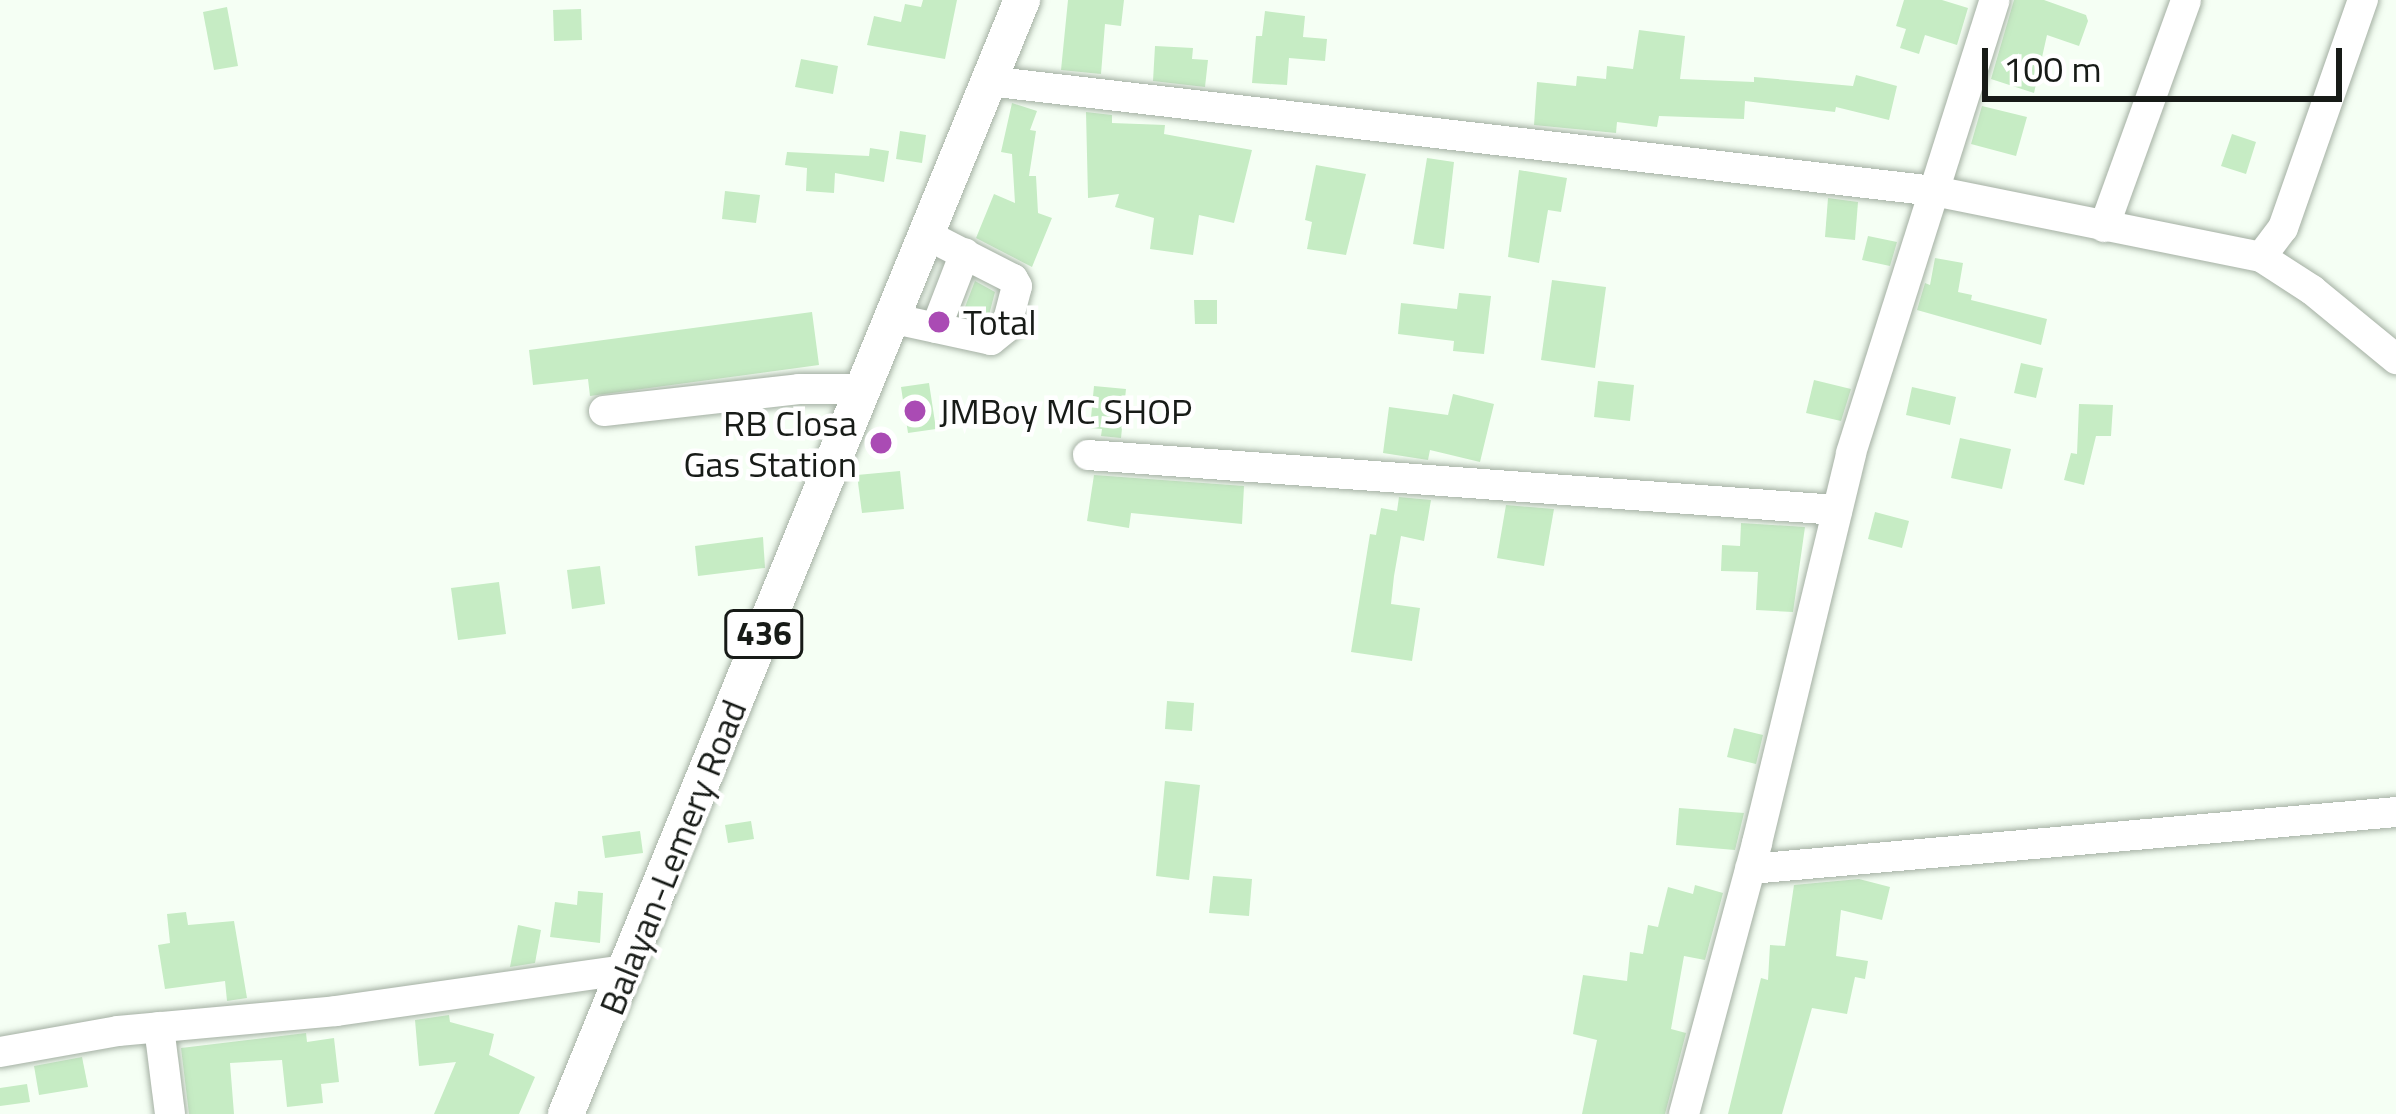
<!DOCTYPE html>
<html>
<head>
<meta charset="utf-8">
<style>
	body { margin:0 }
	#map { position:relative; width:2396px; height:1114px; overflow:hidden; background:#f5fff4; font-family:"Titillium Web",sans-serif }
	div>[style] { position:absolute }
	.building>* { inset:0; background:#c6ecc4 }
	.roads { filter:drop-shadow(0 0 3px #a4b0a3) drop-shadow(0 0 3px #a4b0a3) }
	.minor>* { height:30px; margin:-15px; padding:0 15px; transform-origin:15px; border-radius:15px; background:#fff }
	.major>* { height:36px; margin:-18px; padding:0 18px; transform-origin:18px; border-radius:18px; background:#fff }
	.dots>* { width:33px; height:33px; translate:-50% -50%; box-sizing:border-box; border:6px solid #fff; border-radius:50% }
	span { translate:-50% -50%; white-space:nowrap; text-align:center; line-height:1.15; -webkit-text-stroke:9px #fff; paint-order:stroke }
	.shield-label span { padding:3px 9px; background:#fff; border:3px solid; border-radius:9px; -webkit-text-stroke-width:0 }
	.shield-label { font-size:33px; color:#171b17; font-weight:700 }
	.poi-label { font-size:36px; color:#171b17 }
	.left { translate:0 -50%; text-align:left }
	.right { translate:-100% -50%; text-align:right }
	.street-label { font-size:36px; color:#171b17 }
	.scale { position:absolute; left:1982px; top:48px; width:360px; height:54px; box-sizing:border-box; border:6px solid #171b17; border-top:0; padding-left:15px; font-size:36px; line-height:42px; white-space:nowrap; color:#171b17; -webkit-text-stroke:9px #fff; paint-order:stroke }
</style>
</head>
<body>
<div id="map">
	<div class="building">
		<div style="clip-path:polygon(923px 0,957px 0,945px 59px,867px 45px,874px 16px,901px 22px,905px 4px,921px 7px)"></div>
		<div style="clip-path:polygon(1068px 0,1124px 0,1121px 26px,1105px 24px,1101px 74px,1061px 70px)"></div>
		<div style="clip-path:polygon(1904px 0,1942px 0,1968px 8px,1957px 45px,1925px 35px,1919px 54px,1900px 48px,1906px 29px,1896px 26px)"></div>
		<div style="clip-path:polygon(2014px 0,2044px 0,2086px 15px,2088px 21px,2079px 46px,2047px 35px,2034px 93px,1991px 79px)"></div>
		<div style="clip-path:polygon(227px 7px,238px 66px,214px 70px,203px 12px)"></div>
		<div style="clip-path:polygon(581px 9px,582px 40px,554px 41px,553px 10px)"></div>
		<div style="clip-path:polygon(1265px 11px,1305px 16px,1303px 37px,1327px 39px,1325px 61px,1289px 58px,1287px 85px,1252px 83px,1256px 36px,1262px 36px)"></div>
		<div style="clip-path:polygon(1639px 30px,1685px 36px,1680px 79px,1754px 82px,1754px 77px,1853px 86px,1856px 75px,1897px 86px,1889px 120px,1836px 107px,1835px 112px,1745px 101px,1744px 119px,1659px 116px,1657px 127px,1617px 122px,1616px 133px,1534px 125px,1537px 82px,1576px 86px,1577px 76px,1606px 79px,1607px 66px,1633px 69px)"></div>
		<div style="clip-path:polygon(1155px 46px,1193px 48px,1192px 59px,1208px 60px,1205px 87px,1153px 81px)"></div>
		<div style="clip-path:polygon(801px 59px,838px 66px,833px 94px,795px 87px)"></div>
		<div style="clip-path:polygon(1012px 103px,1037px 111px,1030px 130px,1036px 131px,1029px 176px,1036px 176px,1038px 213px,1052px 218px,1032px 267px,976px 238px,994px 194px,1015px 203px,1012px 154px,1001px 152px)"></div>
		<div style="clip-path:polygon(1982px 106px,2027px 117px,2016px 156px,1971px 144px)"></div>
		<div style="clip-path:polygon(1086px 112px,1112px 115px,1112px 123px,1165px 125px,1164px 134px,1252px 150px,1234px 223px,1199px 215px,1193px 255px,1150px 249px,1154px 218px,1115px 207px,1119px 194px,1088px 198px)"></div>
		<div style="clip-path:polygon(900px 131px,926px 135px,922px 163px,896px 159px)"></div>
		<div style="clip-path:polygon(2232px 134px,2256px 142px,2246px 174px,2221px 166px)"></div>
		<div style="clip-path:polygon(870px 148px,889px 151px,884px 182px,835px 173px,834px 193px,806px 191px,807px 168px,785px 165px,787px 152px,869px 156px)"></div>
		<div style="clip-path:polygon(1427px 158px,1454px 162px,1444px 249px,1413px 244px)"></div>
		<div style="clip-path:polygon(1316px 165px,1366px 174px,1346px 255px,1307px 249px,1312px 222px,1305px 220px)"></div>
		<div style="clip-path:polygon(1519px 170px,1567px 178px,1561px 212px,1548px 210px,1539px 263px,1508px 257px)"></div>
		<div style="clip-path:polygon(725px 191px,760px 195px,756px 223px,722px 219px)"></div>
		<div style="clip-path:polygon(1828px 198px,1858px 202px,1855px 240px,1825px 237px)"></div>
		<div style="clip-path:polygon(1868px 236px,1897px 242px,1890px 266px,1862px 260px)"></div>
		<div style="clip-path:polygon(1935px 258px,1963px 263px,1958px 292px,1972px 295px,1971px 300px,2047px 319px,2041px 345px,1917px 310px,1925px 283px,1930px 285px)"></div>
		<div style="clip-path:polygon(1552px 280px,1606px 287px,1595px 368px,1541px 360px)"></div>
		<div style="clip-path:polygon(975px 281px,995px 292px,989px 315px,965px 307px)"></div>
		<div style="clip-path:polygon(1459px 293px,1491px 296px,1484px 354px,1453px 351px,1454px 341px,1398px 334px,1401px 303px,1457px 309px)"></div>
		<div style="clip-path:polygon(1194px 300px,1217px 300px,1217px 324px,1195px 324px)"></div>
		<div style="clip-path:polygon(812px 312px,819px 365px,590px 396px,588px 379px,533px 385px,529px 350px)"></div>
		<div style="clip-path:polygon(2021px 363px,2043px 368px,2036px 398px,2014px 393px)"></div>
		<div style="clip-path:polygon(1814px 380px,1851px 389px,1841px 421px,1806px 413px)"></div>
		<div style="clip-path:polygon(1598px 381px,1634px 385px,1630px 421px,1594px 417px)"></div>
		<div style="clip-path:polygon(929px 383px,936px 429px,908px 433px,901px 387px)"></div>
		<div style="clip-path:polygon(1094px 386px,1126px 389px,1121px 438px,1101px 436px,1102px 429px,1090px 428px)"></div>
		<div style="clip-path:polygon(1912px 387px,1956px 397px,1950px 425px,1906px 415px)"></div>
		<div style="clip-path:polygon(1453px 394px,1494px 404px,1480px 462px,1430px 450px,1428px 460px,1383px 453px,1389px 407px,1448px 415px)"></div>
		<div style="clip-path:polygon(2079px 404px,2113px 405px,2111px 436px,2096px 436px,2084px 485px,2064px 480px,2071px 453px,2077px 454px)"></div>
		<div style="clip-path:polygon(1960px 438px,2011px 449px,2002px 489px,1951px 478px)"></div>
		<div style="clip-path:polygon(900px 471px,904px 509px,862px 513px,857px 475px)"></div>
		<div style="clip-path:polygon(1094px 475px,1244px 486px,1242px 524px,1131px 513px,1129px 528px,1087px 521px)"></div>
		<div style="clip-path:polygon(1399px 497px,1431px 500px,1424px 541px,1401px 536px,1394px 576px,1391px 604px,1420px 608px,1412px 661px,1351px 652px,1370px 534px,1376px 535px,1381px 508px,1397px 511px)"></div>
		<div style="clip-path:polygon(1506px 505px,1554px 509px,1544px 566px,1497px 558px)"></div>
		<div style="clip-path:polygon(1875px 512px,1909px 521px,1902px 548px,1868px 539px)"></div>
		<div style="clip-path:polygon(1741px 523px,1805px 527px,1793px 612px,1756px 610px,1758px 572px,1721px 571px,1722px 545px,1740px 546px)"></div>
		<div style="clip-path:polygon(763px 537px,765px 568px,698px 576px,695px 546px)"></div>
		<div style="clip-path:polygon(600px 566px,605px 604px,572px 609px,567px 570px)"></div>
		<div style="clip-path:polygon(499px 582px,506px 634px,458px 640px,451px 588px)"></div>
		<div style="clip-path:polygon(1167px 701px,1194px 703px,1192px 731px,1165px 729px)"></div>
		<div style="clip-path:polygon(1734px 728px,1763px 735px,1756px 764px,1727px 757px)"></div>
		<div style="clip-path:polygon(1165px 781px,1200px 785px,1189px 880px,1156px 876px)"></div>
		<div style="clip-path:polygon(1679px 808px,1744px 813px,1735px 850px,1676px 845px)"></div>
		<div style="clip-path:polygon(751px 821px,754px 839px,728px 843px,725px 825px)"></div>
		<div style="clip-path:polygon(640px 831px,643px 853px,605px 858px,602px 836px)"></div>
		<div style="clip-path:polygon(1213px 876px,1252px 879px,1249px 916px,1209px 913px)"></div>
		<div style="clip-path:polygon(1859px 879px,1890px 887px,1882px 920px,1841px 910px,1836px 956px,1868px 961px,1865px 979px,1855px 977px,1847px 1014px,1812px 1008px,1782px 1114px,1728px 1114px,1761px 978px,1768px 980px,1770px 945px,1785px 946px,1794px 885px)"></div>
		<div style="clip-path:polygon(1695px 885px,1723px 893px,1705px 960px,1684px 956px,1671px 1029px,1686px 1033px,1665px 1114px,1582px 1114px,1597px 1040px,1573px 1034px,1583px 975px,1627px 981px,1630px 952px,1643px 954px,1648px 925px,1658px 927px,1668px 887px,1693px 894px)"></div>
		<div style="clip-path:polygon(578px 891px,603px 893px,600px 943px,550px 937px,555px 902px,577px 905px)"></div>
		<div style="clip-path:polygon(186px 912px,188px 925px,234px 921px,247px 998px,227px 1001px,225px 981px,165px 989px,158px 945px,170px 943px,167px 914px)"></div>
		<div style="clip-path:polygon(518px 925px,541px 930px,535px 963px,510px 967px)"></div>
		<div style="clip-path:polygon(449px 1015px,450px 1022px,494px 1034px,489px 1055px,535px 1077px,519px 1114px,434px 1114px,456px 1062px,419px 1066px,415px 1020px)"></div>
		<div style="clip-path:polygon(306px 1033px,307px 1042px,334px 1038px,339px 1082px,321px 1084px,323px 1103px,287px 1107px,282px 1060px,230px 1063px,234px 1114px,189px 1114px,181px 1048px)"></div>
		<div style="clip-path:polygon(82px 1057px,88px 1087px,39px 1095px,34px 1066px)"></div>
		<div style="clip-path:polygon(27px 1084px,30px 1102px,0 1106px,0 1088px)"></div>
	</div>
	<div class="roads">
		<div class="minor">
			<div style="left:988px;top:81px;width:952px;rotate:6.63deg"></div>
			<div style="left:1934px;top:191px;width:334px;rotate:11.4deg"></div>
			<div style="left:2261px;top:257px;width:61px;rotate:32.9deg"></div>
			<div style="left:2312px;top:290px;width:109px;rotate:39.4deg"></div>
			<div style="left:2104px;top:227px;width:241px;rotate:-70.1deg"></div>
			<div style="left:2261px;top:257px;width:36px;rotate:-53deg"></div>
			<div style="left:2283px;top:228px;width:242px;rotate:-70.7deg"></div>
			<div style="left:895px;top:319px;width:98px;rotate:12.3deg"></div>
			<div style="left:991px;top:340px;width:19px;rotate:-39deg"></div>
			<div style="left:1006px;top:328px;width:43px;rotate:-75.3deg"></div>
			<div style="left:1017px;top:286px;width:8px;rotate:-120deg"></div>
			<div style="left:1013px;top:279px;width:97px;rotate:-152.9deg"></div>
			<div style="left:936px;top:328px;width:80px;rotate:-68.9deg"></div>
			<div style="left:604px;top:411px;width:196px;rotate:-6.4deg"></div>
			<div style="left:799px;top:389px;width:66px"></div>
			<div style="left:1088px;top:455px;width:751px;rotate:4.2deg"></div>
			<div style="left:1750px;top:869px;width:649px;rotate:-5.04deg"></div>
			<div style="left:159px;top:1027px;width:88px;rotate:82.8deg"></div>
			<div style="left:0;top:1052px;width:120px;rotate:-10.1deg"></div>
			<div style="left:118px;top:1031px;width:219px;rotate:-5.2deg"></div>
			<div style="left:336px;top:1011px;width:292px;rotate:-8.1deg"></div>
			<div style="left:1684px;top:1114px;width:281px;rotate:-74.9deg"></div>
			<div style="left:1757px;top:843px;width:401px;rotate:-76.4deg"></div>
			<div style="left:1851px;top:453px;width:475px;rotate:-72.4deg"></div>
		</div>
		<div class="major">
			<div style="left:566px;top:1114px;width:1204px;rotate:-67.74deg"></div>
		</div>
	</div>
	<div class="dots">
		<div style="left:939px;top:322px;background:#aa4bb4"></div>
		<div style="left:915px;top:411px;background:#aa4bb4"></div>
		<div style="left:881px;top:443px;background:#aa4bb4"></div>
	</div>
	<div class="shield-label">
		<span style="left:764px;top:634px">436</span>
	</div>
	<div class="poi-label">
		<span class="left" style="left:963px;top:322px">Total</span>
		<span class="left" style="left:939px;top:411px">JMBoy MC SHOP</span>
		<span class="right" style="left:857px;top:443px">RB Closa<br>Gas Station</span>
	</div>
	<div class="street-label">
		<span style="left:672px;top:857px;rotate:-68deg">Balayan-Lemery Road</span>
	</div>
	<div class="scale">100 m</div>
</div>
</body>
</html>
